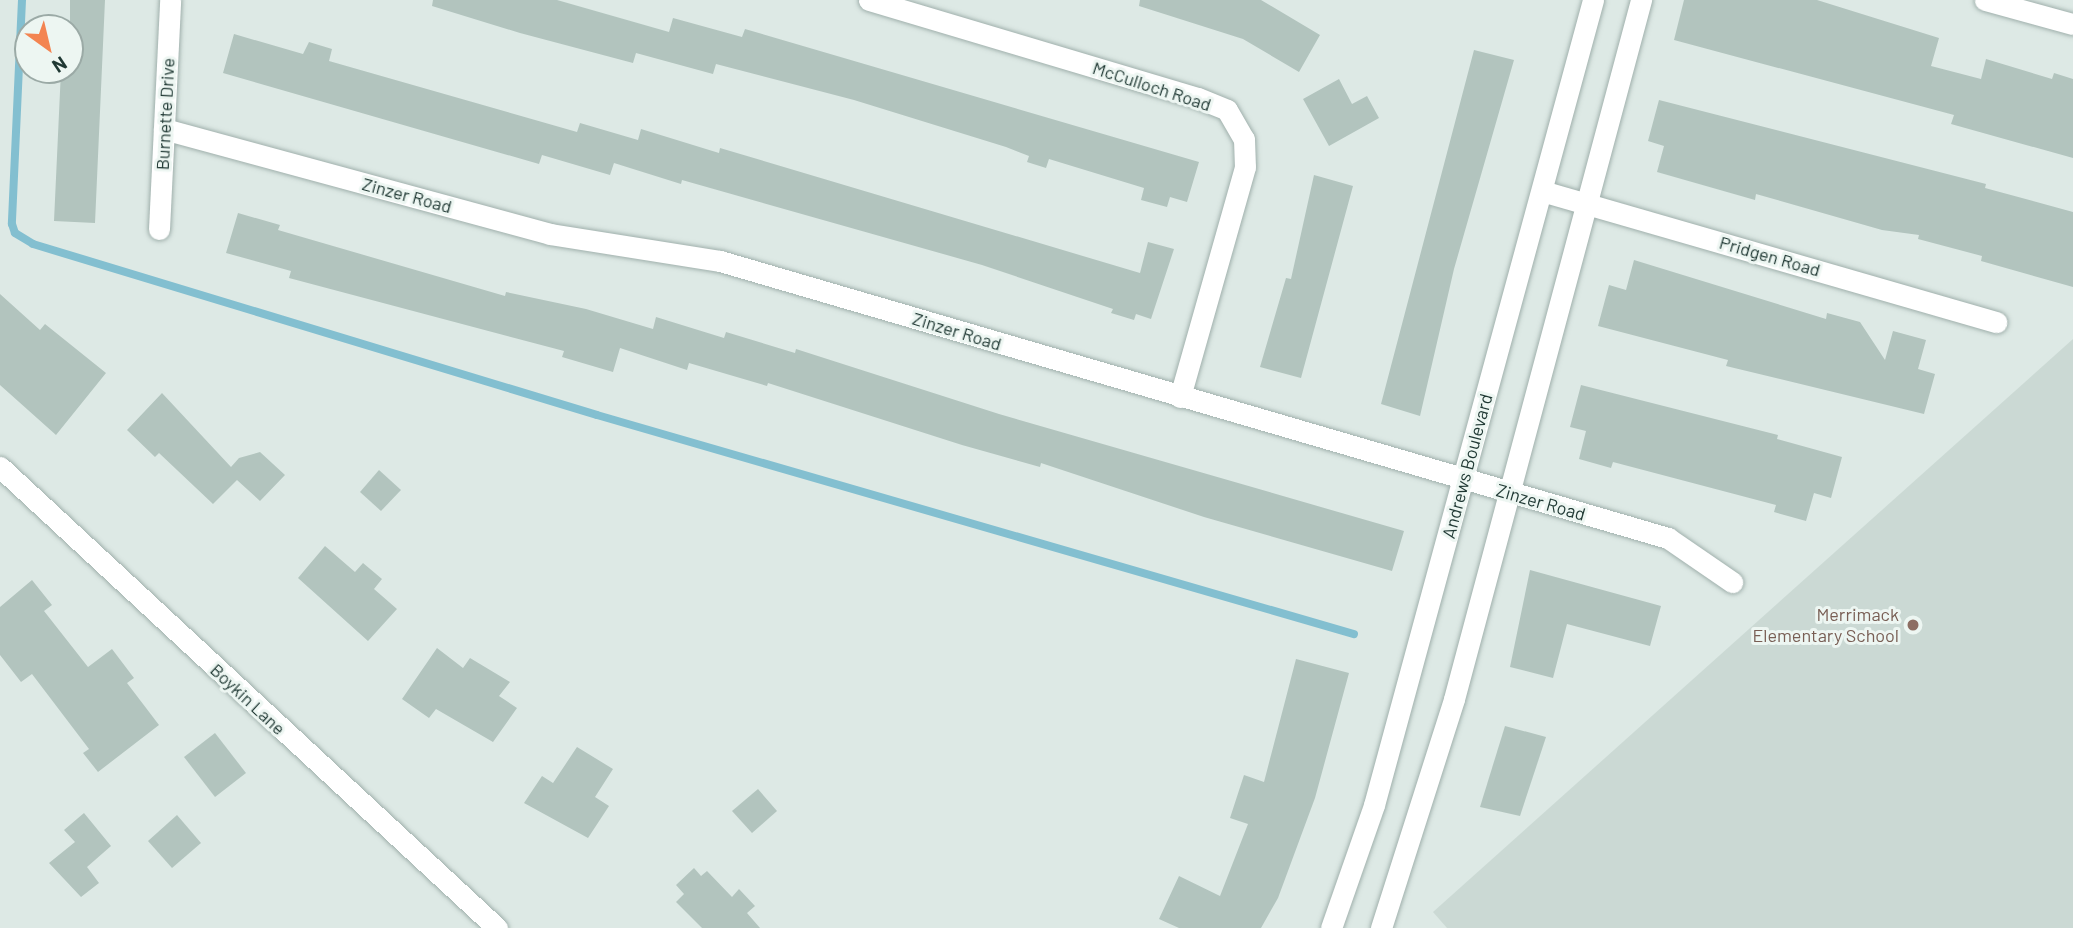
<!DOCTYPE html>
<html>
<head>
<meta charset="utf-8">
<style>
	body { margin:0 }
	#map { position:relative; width:2073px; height:928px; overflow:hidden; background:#dde9e5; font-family:Barlow,sans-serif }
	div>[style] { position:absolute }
	.built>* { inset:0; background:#cbd9d4 }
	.stream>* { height:8px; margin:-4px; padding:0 4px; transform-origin:4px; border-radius:4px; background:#83bfd0 }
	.building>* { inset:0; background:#b2c4be }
	.roads { filter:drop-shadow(0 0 2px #a0b0ac) drop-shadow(0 0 2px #a0b0ac) }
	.minor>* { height:21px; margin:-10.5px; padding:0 10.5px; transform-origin:10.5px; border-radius:10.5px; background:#fff }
	.dots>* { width:19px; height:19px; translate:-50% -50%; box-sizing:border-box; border:4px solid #edf6f2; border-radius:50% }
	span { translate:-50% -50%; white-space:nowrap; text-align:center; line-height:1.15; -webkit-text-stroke:6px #edf6f2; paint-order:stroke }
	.street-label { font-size:18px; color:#1f3833 }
	.education-label { font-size:18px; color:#785e54 }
	.right { translate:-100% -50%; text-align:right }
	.north { position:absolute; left:14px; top:14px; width:70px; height:70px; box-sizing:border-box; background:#edf6f2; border:2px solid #9baaa6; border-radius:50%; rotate:146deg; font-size:19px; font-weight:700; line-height:28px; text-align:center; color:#1f3833 }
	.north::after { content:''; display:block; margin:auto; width:24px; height:32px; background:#f38451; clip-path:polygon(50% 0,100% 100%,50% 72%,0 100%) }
</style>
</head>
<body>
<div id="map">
	<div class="built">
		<div style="clip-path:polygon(2073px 339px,2073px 928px,1447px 928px,1433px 912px)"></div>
	</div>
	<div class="stream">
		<div style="left:22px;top:0;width:224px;rotate:92.6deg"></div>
		<div style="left:12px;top:224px;width:9px;rotate:72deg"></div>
		<div style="left:15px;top:233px;width:21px;rotate:31deg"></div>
		<div style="left:33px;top:244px;width:589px;rotate:16.87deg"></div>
		<div style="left:597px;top:415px;width:788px;rotate:16.14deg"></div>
	</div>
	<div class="building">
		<div style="clip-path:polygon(70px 0,105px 0,95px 223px,54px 221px,61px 70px,70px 70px)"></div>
		<div style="clip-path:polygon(433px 0,557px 0,669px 32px,673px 18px,742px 37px,745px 29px,1199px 162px,1187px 202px,1170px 197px,1167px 207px,1141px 200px,1144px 188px,1049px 159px,1046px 168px,1027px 162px,1029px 156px,1006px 147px,854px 100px,716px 64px,713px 74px,636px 53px,633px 63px,520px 33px,432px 6px)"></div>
		<div style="clip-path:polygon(1140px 0,1261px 0,1320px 35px,1299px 72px,1243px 39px,1139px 6px)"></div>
		<div style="clip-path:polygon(1684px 0,1817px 0,1939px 38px,1931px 66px,1981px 79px,1986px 59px,2052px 79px,2054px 73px,2073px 79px,2073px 158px,1951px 124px,1954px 115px,1674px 40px)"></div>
		<div style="clip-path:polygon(234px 34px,303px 54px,309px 42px,332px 49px,329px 61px,577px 132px,580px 123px,638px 140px,641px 129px,719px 153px,720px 148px,1140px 273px,1148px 242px,1174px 249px,1151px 319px,1136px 314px,1134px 320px,1111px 313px,1113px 309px,982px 265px,682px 180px,681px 184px,614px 163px,610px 175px,542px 155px,539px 164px,223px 73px)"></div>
		<div style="clip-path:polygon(1474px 50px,1514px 60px,1454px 269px,1420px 416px,1381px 404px)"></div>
		<div style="clip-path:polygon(1339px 79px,1352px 104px,1367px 96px,1379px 118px,1329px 146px,1303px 99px)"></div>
		<div style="clip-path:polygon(1659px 100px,1986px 184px,1985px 188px,2073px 212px,2073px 287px,1981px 261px,1982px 256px,1918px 239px,1919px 235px,1882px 230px,1756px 194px,1755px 200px,1657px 172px,1664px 146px,1648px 141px)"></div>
		<div style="clip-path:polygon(1314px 175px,1353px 186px,1301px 378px,1260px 367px,1286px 278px,1291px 279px)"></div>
		<div style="clip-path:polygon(238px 213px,280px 225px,278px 230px,505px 296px,506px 292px,586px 309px,653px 329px,656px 317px,724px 338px,726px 332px,795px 353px,796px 349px,999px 414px,1404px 531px,1392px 571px,1204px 517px,1041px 463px,1040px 467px,962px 445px,768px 383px,767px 386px,689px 363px,687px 370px,620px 348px,613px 372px,562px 357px,564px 351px,289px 278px,291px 271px,226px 253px)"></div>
		<div style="clip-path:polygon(1634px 260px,1826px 319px,1827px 313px,1860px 322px,1885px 360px,1893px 331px,1926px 340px,1918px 369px,1935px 374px,1924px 414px,1726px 366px,1728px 360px,1598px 326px,1609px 285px,1626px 290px)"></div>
		<div style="clip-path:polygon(0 294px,40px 330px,45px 324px,106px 373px,56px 435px,0 385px)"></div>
		<div style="clip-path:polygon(1581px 385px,1778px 435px,1777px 439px,1842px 457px,1831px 498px,1814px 493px,1806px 521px,1774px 512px,1776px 505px,1613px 462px,1611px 468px,1579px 459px,1586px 431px,1570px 427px)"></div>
		<div style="clip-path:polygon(162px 393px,231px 467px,239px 458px,260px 452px,285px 475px,260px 501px,237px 480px,213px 504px,159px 453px,155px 457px,127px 430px)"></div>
		<div style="clip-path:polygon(379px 470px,401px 490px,381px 511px,360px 492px)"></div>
		<div style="clip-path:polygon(325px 546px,355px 572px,363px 563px,382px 579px,374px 589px,397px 609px,368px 641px,298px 578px)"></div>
		<div style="clip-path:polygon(1530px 570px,1661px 606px,1650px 646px,1567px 624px,1553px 678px,1510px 667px)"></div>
		<div style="clip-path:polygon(32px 580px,52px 605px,44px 611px,88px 667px,112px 649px,134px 678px,127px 683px,159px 725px,98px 772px,83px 753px,89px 749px,32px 674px,21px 682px,0 655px,0 607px)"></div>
		<div style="clip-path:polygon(437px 648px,463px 668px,470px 658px,510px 682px,499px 696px,517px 708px,493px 742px,436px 709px,429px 718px,402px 699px)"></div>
		<div style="clip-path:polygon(1296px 659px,1349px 673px,1315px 798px,1278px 898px,1261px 928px,1179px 928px,1159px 919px,1179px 876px,1220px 896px,1248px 824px,1230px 818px,1244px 775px,1264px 782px)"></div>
		<div style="clip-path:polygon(1505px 726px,1546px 737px,1520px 816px,1480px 807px)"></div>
		<div style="clip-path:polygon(215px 733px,246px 773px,215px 797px,184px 757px)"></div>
		<div style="clip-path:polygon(577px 747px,613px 769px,595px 797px,609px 806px,588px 838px,524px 803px,542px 776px,553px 783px)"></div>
		<div style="clip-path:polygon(758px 789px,777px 811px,752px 833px,732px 811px)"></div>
		<div style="clip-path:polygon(84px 813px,111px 846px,87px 867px,99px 883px,81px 897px,49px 863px,75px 842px,64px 830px)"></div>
		<div style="clip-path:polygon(177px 815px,201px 843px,172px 868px,148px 841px)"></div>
		<div style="clip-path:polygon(694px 868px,701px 876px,707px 871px,732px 897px,739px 889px,755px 906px,747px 913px,760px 928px,702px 928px,676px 902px,684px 894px,676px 885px)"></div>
	</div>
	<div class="roads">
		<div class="minor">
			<div style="left:869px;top:0;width:343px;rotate:16.6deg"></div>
			<div style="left:1198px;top:98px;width:31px;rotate:22deg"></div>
			<div style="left:1227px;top:110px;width:34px;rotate:60deg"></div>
			<div style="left:1244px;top:139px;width:28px;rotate:88deg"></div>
			<div style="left:1245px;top:167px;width:239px;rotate:105.8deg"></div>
			<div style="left:1985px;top:0;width:91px;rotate:15.3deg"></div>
			<div style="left:164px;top:129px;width:400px;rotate:15.2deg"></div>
			<div style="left:550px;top:234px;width:172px;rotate:9deg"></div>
			<div style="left:720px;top:261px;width:988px;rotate:16.29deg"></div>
			<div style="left:1668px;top:538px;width:78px;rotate:34.5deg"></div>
			<div style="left:1542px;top:191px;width:473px;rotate:16.1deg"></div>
			<div style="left:159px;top:229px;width:229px;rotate:-87.2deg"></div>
			<div style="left:0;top:467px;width:678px;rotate:42.85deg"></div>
			<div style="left:1331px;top:928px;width:130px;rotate:-70.7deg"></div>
			<div style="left:1374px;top:805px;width:834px;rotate:-74.78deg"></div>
			<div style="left:1381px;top:928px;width:240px;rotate:-72.3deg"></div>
			<div style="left:1454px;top:699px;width:724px;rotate:-75.02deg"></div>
		</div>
	</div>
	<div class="dots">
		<div style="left:1913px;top:625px;background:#8d6e63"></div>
	</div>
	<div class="street-label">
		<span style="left:1152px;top:86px;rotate:18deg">McCulloch Road</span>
		<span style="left:165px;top:114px;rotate:-87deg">Burnette Drive</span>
		<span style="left:407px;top:195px;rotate:15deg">Zinzer Road</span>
		<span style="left:1770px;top:256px;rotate:16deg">Pridgen Road</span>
		<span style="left:957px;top:331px;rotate:17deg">Zinzer Road</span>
		<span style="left:1467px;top:466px;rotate:-75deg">Andrews Boulevard</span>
		<span style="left:1541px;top:502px;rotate:16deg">Zinzer Road</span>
		<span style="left:248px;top:699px;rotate:43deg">Boykin Lane</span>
	</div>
	<div class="education-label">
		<span class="right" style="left:1899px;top:625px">Merrimack<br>Elementary School</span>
	</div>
	<div class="north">N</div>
</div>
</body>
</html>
